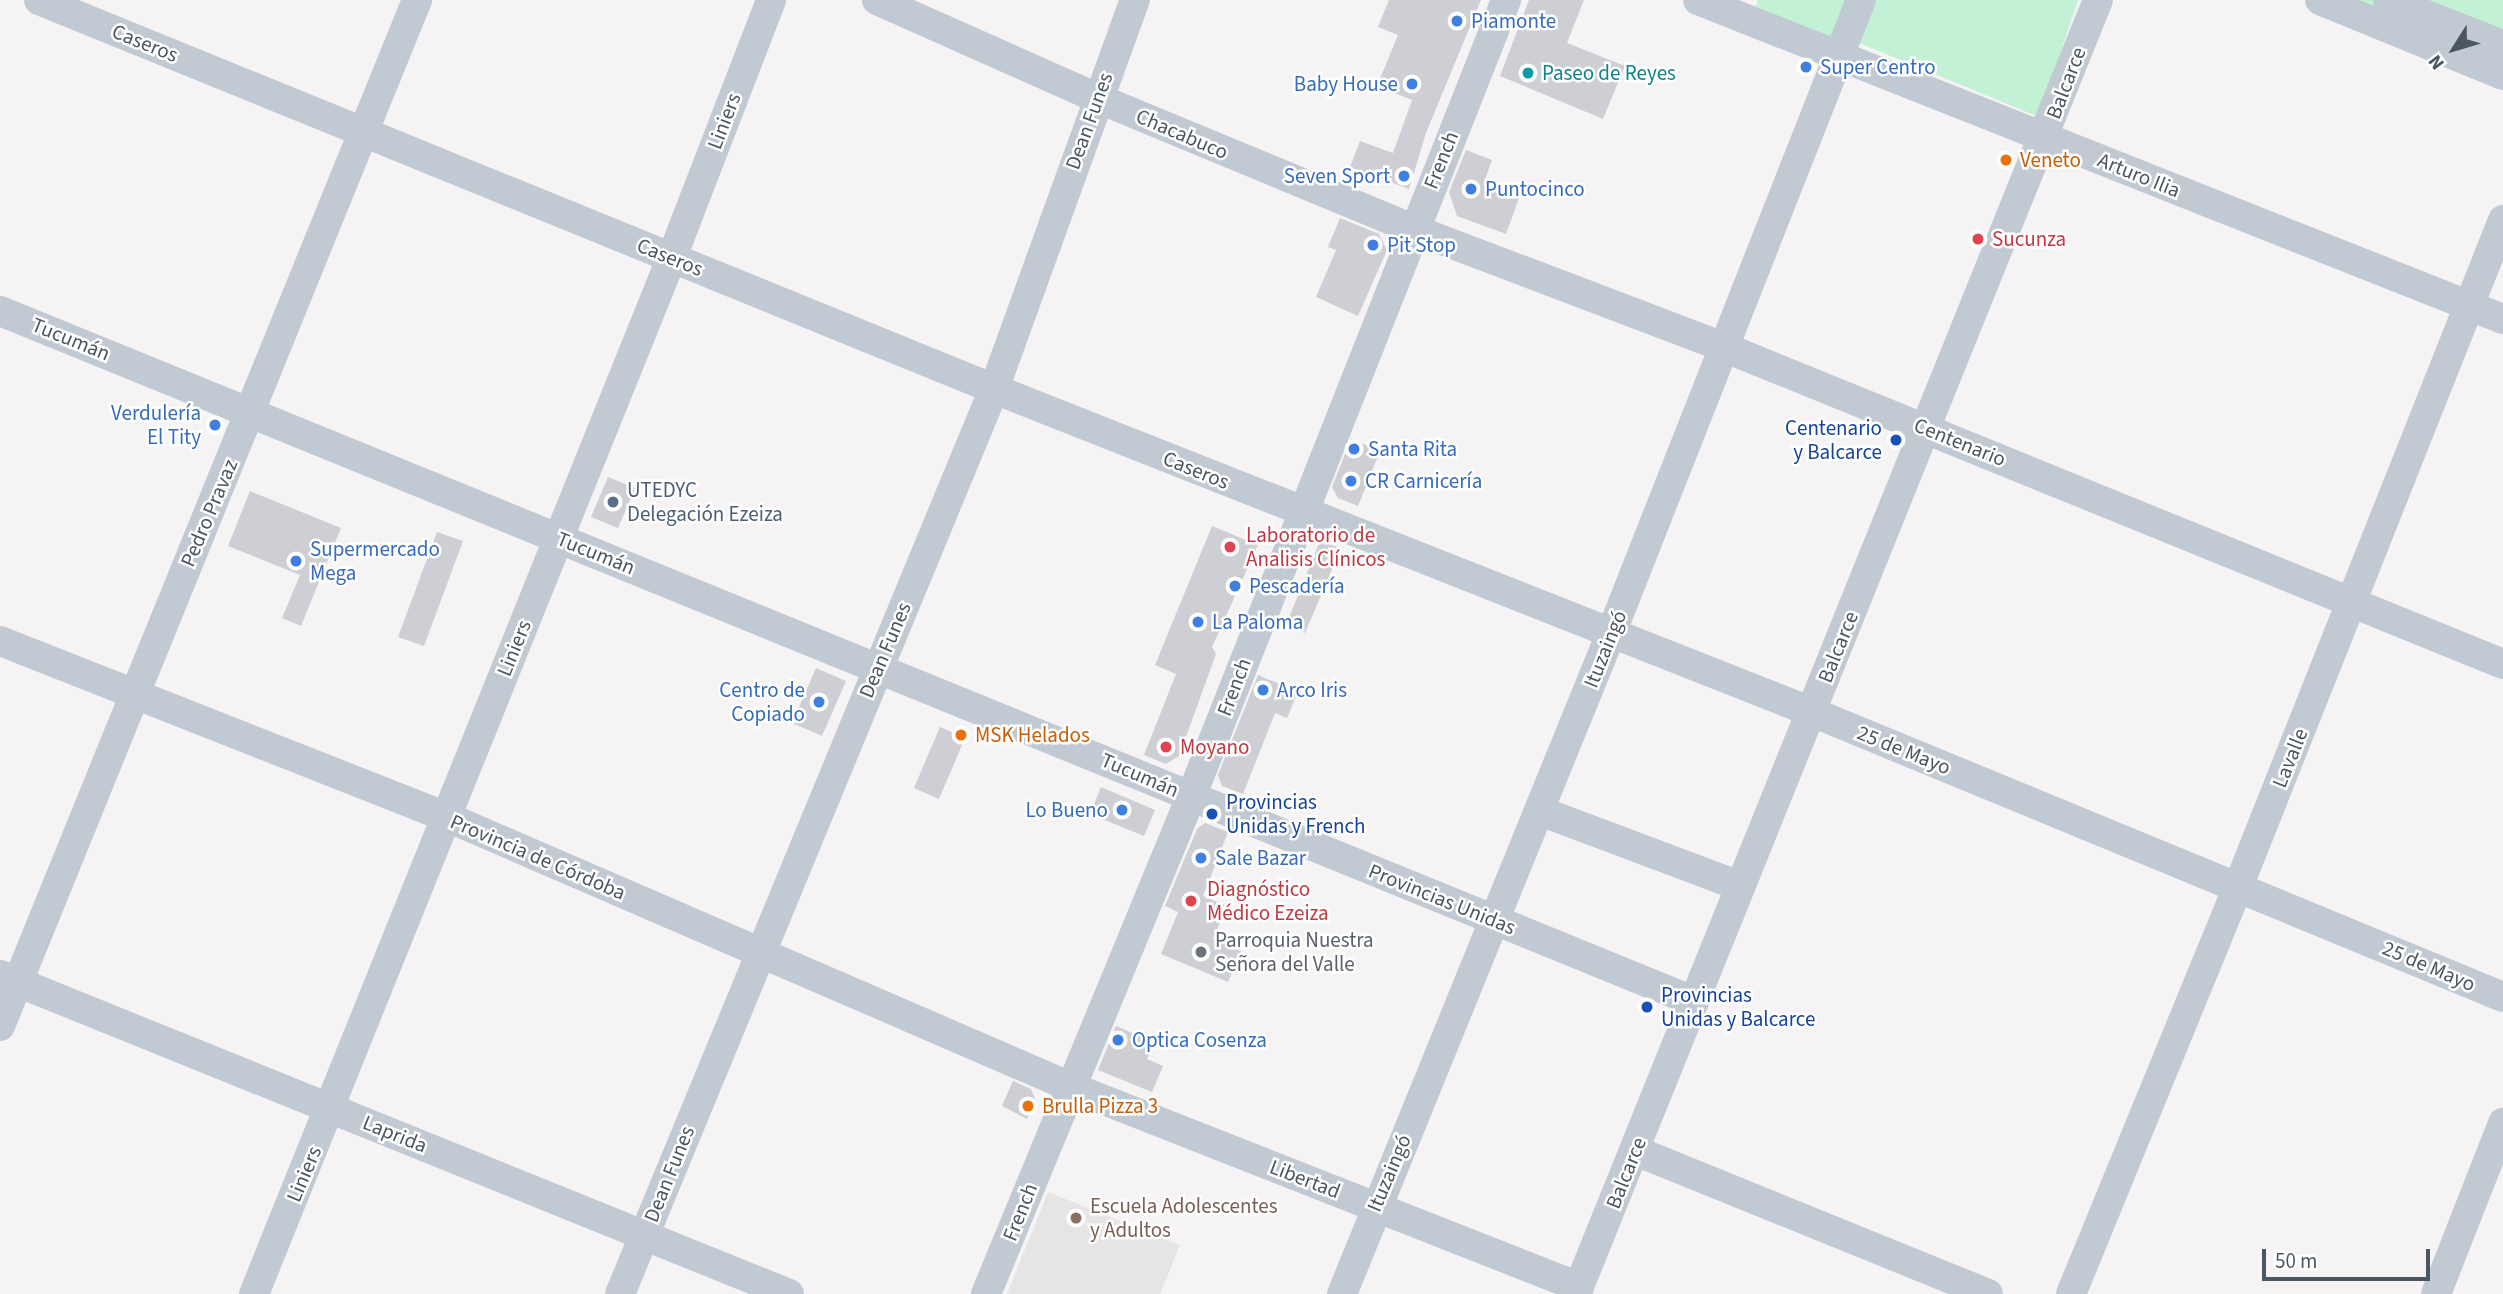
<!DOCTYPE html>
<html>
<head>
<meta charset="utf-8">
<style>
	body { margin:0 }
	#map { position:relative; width:2503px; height:1294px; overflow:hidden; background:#f5f3f3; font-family:"Source Sans 3",sans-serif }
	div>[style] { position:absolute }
	.education>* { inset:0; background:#e6e4e5 }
	.green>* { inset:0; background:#c3f1d5 }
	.building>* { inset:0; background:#cdcfd5 }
	.minor>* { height:30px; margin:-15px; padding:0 15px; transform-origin:15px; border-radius:15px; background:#c1cad2 }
	.dots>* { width:19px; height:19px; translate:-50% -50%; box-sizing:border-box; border:4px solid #fff; border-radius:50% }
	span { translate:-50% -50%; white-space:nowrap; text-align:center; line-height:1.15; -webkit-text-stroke:5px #fff; paint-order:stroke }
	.shop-label { font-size:21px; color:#366cbe }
	.left { translate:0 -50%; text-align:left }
	.right { translate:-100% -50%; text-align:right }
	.street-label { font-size:21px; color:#4a5661 }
	.culture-label { font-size:21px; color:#0d838f }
	.food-label { font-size:21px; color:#c56008 }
	.health-label { font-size:21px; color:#be3a42 }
	.transit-label { font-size:21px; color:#164399 }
	.service-label { font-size:21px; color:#4e5e75 }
	.worship-label { font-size:21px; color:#5b616d }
	.education-label { font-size:21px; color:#785e54 }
	.north { position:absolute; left:2419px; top:14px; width:70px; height:70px; -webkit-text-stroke:5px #fff; paint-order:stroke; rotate:233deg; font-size:19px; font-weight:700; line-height:28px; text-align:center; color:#4a5661 }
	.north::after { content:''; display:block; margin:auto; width:24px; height:32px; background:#4a5661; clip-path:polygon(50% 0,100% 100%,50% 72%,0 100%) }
	.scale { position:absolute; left:2262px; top:1249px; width:168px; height:32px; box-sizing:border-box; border:4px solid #4a5661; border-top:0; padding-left:9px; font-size:21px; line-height:24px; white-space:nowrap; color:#4a5661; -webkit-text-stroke:5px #fff; paint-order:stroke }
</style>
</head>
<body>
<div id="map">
	<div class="education">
		<div style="clip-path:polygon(1048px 1192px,1180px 1245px,1160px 1294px,1007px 1294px)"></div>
	</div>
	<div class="green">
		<div style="clip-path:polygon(1758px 0,1846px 0,1831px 38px,1755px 8px)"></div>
		<div style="clip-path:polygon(1874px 0,2078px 0,2039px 117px,1857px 42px)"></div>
		<div style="clip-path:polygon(2356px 0,2503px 0,2503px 59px)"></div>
	</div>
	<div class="building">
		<div style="clip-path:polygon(1389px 0,1481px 0,1426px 133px,1409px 189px,1350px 167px,1360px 141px,1393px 153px,1412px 100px,1377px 86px,1398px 35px,1378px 27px)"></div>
		<div style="clip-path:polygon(1529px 0,1584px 0,1567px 43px,1625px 66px,1603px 119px,1500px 76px)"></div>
		<div style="clip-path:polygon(1466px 150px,1492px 160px,1483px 185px,1519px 198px,1506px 234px,1457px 216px,1449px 192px)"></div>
		<div style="clip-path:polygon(1340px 218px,1379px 234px,1387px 250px,1358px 316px,1316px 297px,1336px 250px,1328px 247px)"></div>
		<div style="clip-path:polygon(1351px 439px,1380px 451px,1358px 506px,1338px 498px,1332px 487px)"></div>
		<div style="clip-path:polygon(608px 477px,635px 488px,618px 528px,591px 517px)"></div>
		<div style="clip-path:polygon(250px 491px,341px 528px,301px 626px,282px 618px,300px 575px,228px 546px)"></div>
		<div style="clip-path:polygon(1212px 526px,1258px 545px,1212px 647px,1216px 654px,1179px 756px,1166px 764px,1144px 755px,1176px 674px,1155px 665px)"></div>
		<div style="clip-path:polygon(437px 532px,463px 541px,424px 646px,398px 637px)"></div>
		<div style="clip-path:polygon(1320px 541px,1341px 548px,1305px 633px,1286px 625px)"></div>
		<div style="clip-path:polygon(816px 668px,846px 681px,822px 736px,792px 723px)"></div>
		<div style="clip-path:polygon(1258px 675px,1298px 692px,1287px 718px,1275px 713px,1243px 794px,1222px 786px,1218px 775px)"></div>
		<div style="clip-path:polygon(940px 727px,965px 738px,939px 799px,914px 788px)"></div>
		<div style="clip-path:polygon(1101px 787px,1155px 810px,1144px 836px,1090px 814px)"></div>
		<div style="clip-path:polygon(1205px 823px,1228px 832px,1203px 896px,1227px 906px,1213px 939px,1241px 951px,1228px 982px,1161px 954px,1178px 912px,1165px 906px,1197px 829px)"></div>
		<div style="clip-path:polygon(1116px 1026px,1154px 1042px,1147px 1059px,1163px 1066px,1152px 1092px,1098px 1070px)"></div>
		<div style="clip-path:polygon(1013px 1081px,1031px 1089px,1036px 1101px,1027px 1119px,1002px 1106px)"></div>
	</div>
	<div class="minor">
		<div style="left:39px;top:0;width:1031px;rotate:22.16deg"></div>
		<div style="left:994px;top:389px;width:879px;rotate:21.55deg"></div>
		<div style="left:1812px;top:712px;width:747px;rotate:22.41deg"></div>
		<div style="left:877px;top:0;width:241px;rotate:24deg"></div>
		<div style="left:1097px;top:98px;width:342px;rotate:22.5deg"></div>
		<div style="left:1413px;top:229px;width:335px;rotate:20.8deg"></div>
		<div style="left:1726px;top:348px;width:839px;rotate:22.13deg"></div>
		<div style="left:1698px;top:0;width:866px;rotate:21.62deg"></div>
		<div style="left:2320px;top:0;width:198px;rotate:22.3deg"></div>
		<div style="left:2388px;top:0;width:123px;rotate:21.4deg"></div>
		<div style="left:0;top:311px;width:1828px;rotate:22.17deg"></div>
		<div style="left:0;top:641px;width:480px;rotate:21.5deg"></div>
		<div style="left:447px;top:817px;width:680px;rotate:23.4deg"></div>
		<div style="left:1071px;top:1087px;width:546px;rotate:21.49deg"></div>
		<div style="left:1540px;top:811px;width:214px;rotate:20.6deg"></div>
		<div style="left:0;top:975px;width:851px;rotate:22.01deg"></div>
		<div style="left:0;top:1026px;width:1108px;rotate:-67.88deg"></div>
		<div style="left:1636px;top:1151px;width:380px;rotate:22.1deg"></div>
		<div style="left:254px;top:1294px;width:1118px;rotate:-68.05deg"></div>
		<div style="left:672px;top:257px;width:275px;rotate:-68.9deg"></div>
		<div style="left:620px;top:1294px;width:979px;rotate:-67.55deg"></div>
		<div style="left:994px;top:389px;width:414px;rotate:-70.1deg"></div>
		<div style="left:986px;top:1294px;width:538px;rotate:-67.59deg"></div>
		<div style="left:1191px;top:797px;width:857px;rotate:-68.43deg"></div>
		<div style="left:1342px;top:1294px;width:716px;rotate:-67.84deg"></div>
		<div style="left:1612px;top:631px;width:678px;rotate:-68.47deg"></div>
		<div style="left:1576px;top:1294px;width:1395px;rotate:-68.03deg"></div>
		<div style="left:2071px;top:1294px;width:440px;rotate:-67.7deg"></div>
		<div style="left:2238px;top:887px;width:718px;rotate:-68.33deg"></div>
		<div style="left:2436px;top:1294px;width:184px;rotate:-68.6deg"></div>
	</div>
	<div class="dots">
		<div style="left:1457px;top:21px;background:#3f7fe0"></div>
		<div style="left:1806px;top:67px;background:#3f7fe0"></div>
		<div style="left:1528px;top:73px;background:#0f9aa8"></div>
		<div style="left:1412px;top:84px;background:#3f7fe0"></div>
		<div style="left:2006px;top:160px;background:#e8710a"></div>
		<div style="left:1404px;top:176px;background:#3f7fe0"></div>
		<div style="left:1471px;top:189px;background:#3f7fe0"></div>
		<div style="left:1978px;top:239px;background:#e0444e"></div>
		<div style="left:1373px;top:245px;background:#3f7fe0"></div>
		<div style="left:215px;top:425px;background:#3f7fe0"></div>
		<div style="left:1896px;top:440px;background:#1a4fb4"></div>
		<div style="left:1354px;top:449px;background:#3f7fe0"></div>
		<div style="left:1351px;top:481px;background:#3f7fe0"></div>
		<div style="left:613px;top:502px;background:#5c6f8a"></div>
		<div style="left:1230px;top:547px;background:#e0444e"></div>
		<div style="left:296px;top:561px;background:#3f7fe0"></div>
		<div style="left:1235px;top:586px;background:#3f7fe0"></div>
		<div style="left:1198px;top:622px;background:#3f7fe0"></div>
		<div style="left:1263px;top:690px;background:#3f7fe0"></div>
		<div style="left:819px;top:702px;background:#3f7fe0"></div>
		<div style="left:961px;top:735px;background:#e8710a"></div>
		<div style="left:1166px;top:747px;background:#e0444e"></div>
		<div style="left:1122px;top:810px;background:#3f7fe0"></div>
		<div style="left:1212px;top:814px;background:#1a4fb4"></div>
		<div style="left:1201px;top:858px;background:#3f7fe0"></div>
		<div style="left:1191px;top:901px;background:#e0444e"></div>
		<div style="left:1201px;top:952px;background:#6b7280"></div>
		<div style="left:1647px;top:1007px;background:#1a4fb4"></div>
		<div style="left:1118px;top:1040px;background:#3f7fe0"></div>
		<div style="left:1028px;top:1106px;background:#e8710a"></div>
		<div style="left:1076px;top:1218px;background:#8d6e63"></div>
	</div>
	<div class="shop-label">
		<span class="left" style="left:1471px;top:21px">Piamonte</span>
		<span class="left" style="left:1820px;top:67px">Super Centro</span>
		<span class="right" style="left:1398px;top:84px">Baby House</span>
		<span class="right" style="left:1390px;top:176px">Seven Sport</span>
		<span class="left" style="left:1485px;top:189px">Puntocinco</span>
		<span class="left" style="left:1387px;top:245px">Pit Stop</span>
		<span class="right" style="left:201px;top:425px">Verdulería<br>El Tity</span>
		<span class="left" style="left:1368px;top:449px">Santa Rita</span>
		<span class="left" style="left:1365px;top:481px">CR Carnicería</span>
		<span class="left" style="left:310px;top:561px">Supermercado<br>Mega</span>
		<span class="left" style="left:1249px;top:586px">Pescadería</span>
		<span class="left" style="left:1212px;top:622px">La Paloma</span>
		<span class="right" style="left:805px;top:702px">Centro de<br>Copiado</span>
		<span class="left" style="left:1277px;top:690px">Arco Iris</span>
		<span class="right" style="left:1108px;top:810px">Lo Bueno</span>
		<span class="left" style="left:1215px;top:858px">Sale Bazar</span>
		<span class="left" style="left:1132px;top:1040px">Optica Cosenza</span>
	</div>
	<div class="street-label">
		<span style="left:145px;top:43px;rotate:22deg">Caseros</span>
		<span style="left:2066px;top:83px;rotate:-69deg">Balcarce</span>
		<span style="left:724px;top:121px;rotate:-69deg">Liniers</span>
		<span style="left:1089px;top:121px;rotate:-70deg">Dean Funes</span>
		<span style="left:1182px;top:134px;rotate:23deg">Chacabuco</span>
		<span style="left:1441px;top:160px;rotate:-68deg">French</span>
		<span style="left:2139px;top:175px;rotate:22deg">Arturo Ilia</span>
		<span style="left:670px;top:257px;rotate:22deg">Caseros</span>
		<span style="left:71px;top:339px;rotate:22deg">Tucumán</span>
		<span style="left:1960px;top:442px;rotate:22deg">Centenario</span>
		<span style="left:1196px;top:470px;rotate:22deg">Caseros</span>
		<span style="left:209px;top:513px;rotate:-67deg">Pedro Pravaz</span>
		<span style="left:596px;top:553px;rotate:22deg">Tucumán</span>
		<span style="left:1838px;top:647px;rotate:-68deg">Balcarce</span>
		<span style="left:514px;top:648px;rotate:-68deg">Liniers</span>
		<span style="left:1605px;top:649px;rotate:-68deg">Ituzaingó</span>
		<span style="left:885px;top:650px;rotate:-67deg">Dean Funes</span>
		<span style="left:1234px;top:687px;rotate:-69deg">French</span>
		<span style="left:1904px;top:750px;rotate:22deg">25 de Mayo</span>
		<span style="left:2290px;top:758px;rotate:-68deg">Lavalle</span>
		<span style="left:1140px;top:775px;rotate:23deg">Tucumán</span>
		<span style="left:538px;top:857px;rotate:23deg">Provincia de Córdoba</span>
		<span style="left:1442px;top:899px;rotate:22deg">Provincias Unidas</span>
		<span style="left:2429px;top:966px;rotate:23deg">25 de Mayo</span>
		<span style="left:395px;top:1134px;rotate:22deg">Laprida</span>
		<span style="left:1389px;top:1173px;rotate:-67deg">Ituzaingó</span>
		<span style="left:1626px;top:1173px;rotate:-68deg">Balcarce</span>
		<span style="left:304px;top:1174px;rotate:-67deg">Liniers</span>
		<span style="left:669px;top:1174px;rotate:-68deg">Dean Funes</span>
		<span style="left:1305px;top:1179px;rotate:21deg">Libertad</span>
		<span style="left:1020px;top:1212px;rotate:-68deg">French</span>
	</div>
	<div class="culture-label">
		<span class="left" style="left:1542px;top:73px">Paseo de Reyes</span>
	</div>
	<div class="food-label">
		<span class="left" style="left:2020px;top:160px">Veneto</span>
		<span class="left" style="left:975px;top:735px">MSK Helados</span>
		<span class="left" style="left:1042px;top:1106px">Brulla Pizza 3</span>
	</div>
	<div class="health-label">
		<span class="left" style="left:1992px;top:239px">Sucunza</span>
		<span class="left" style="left:1246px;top:547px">Laboratorio de<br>Analisis Clínicos</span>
		<span class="left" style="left:1180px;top:747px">Moyano</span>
		<span class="left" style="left:1207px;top:901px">Diagnóstico<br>Médico Ezeiza</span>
	</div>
	<div class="transit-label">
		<span class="right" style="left:1882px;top:440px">Centenario<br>y Balcarce</span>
		<span class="left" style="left:1226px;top:814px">Provincias<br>Unidas y French</span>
		<span class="left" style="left:1661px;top:1007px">Provincias<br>Unidas y Balcarce</span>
	</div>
	<div class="service-label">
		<span class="left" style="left:627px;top:502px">UTEDYC<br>Delegación Ezeiza</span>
	</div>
	<div class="worship-label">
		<span class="left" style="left:1215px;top:952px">Parroquia Nuestra<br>Señora del Valle</span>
	</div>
	<div class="education-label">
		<span class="left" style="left:1090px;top:1218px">Escuela Adolescentes<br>y Adultos</span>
	</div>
	<div class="north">N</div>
	<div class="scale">50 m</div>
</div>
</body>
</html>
